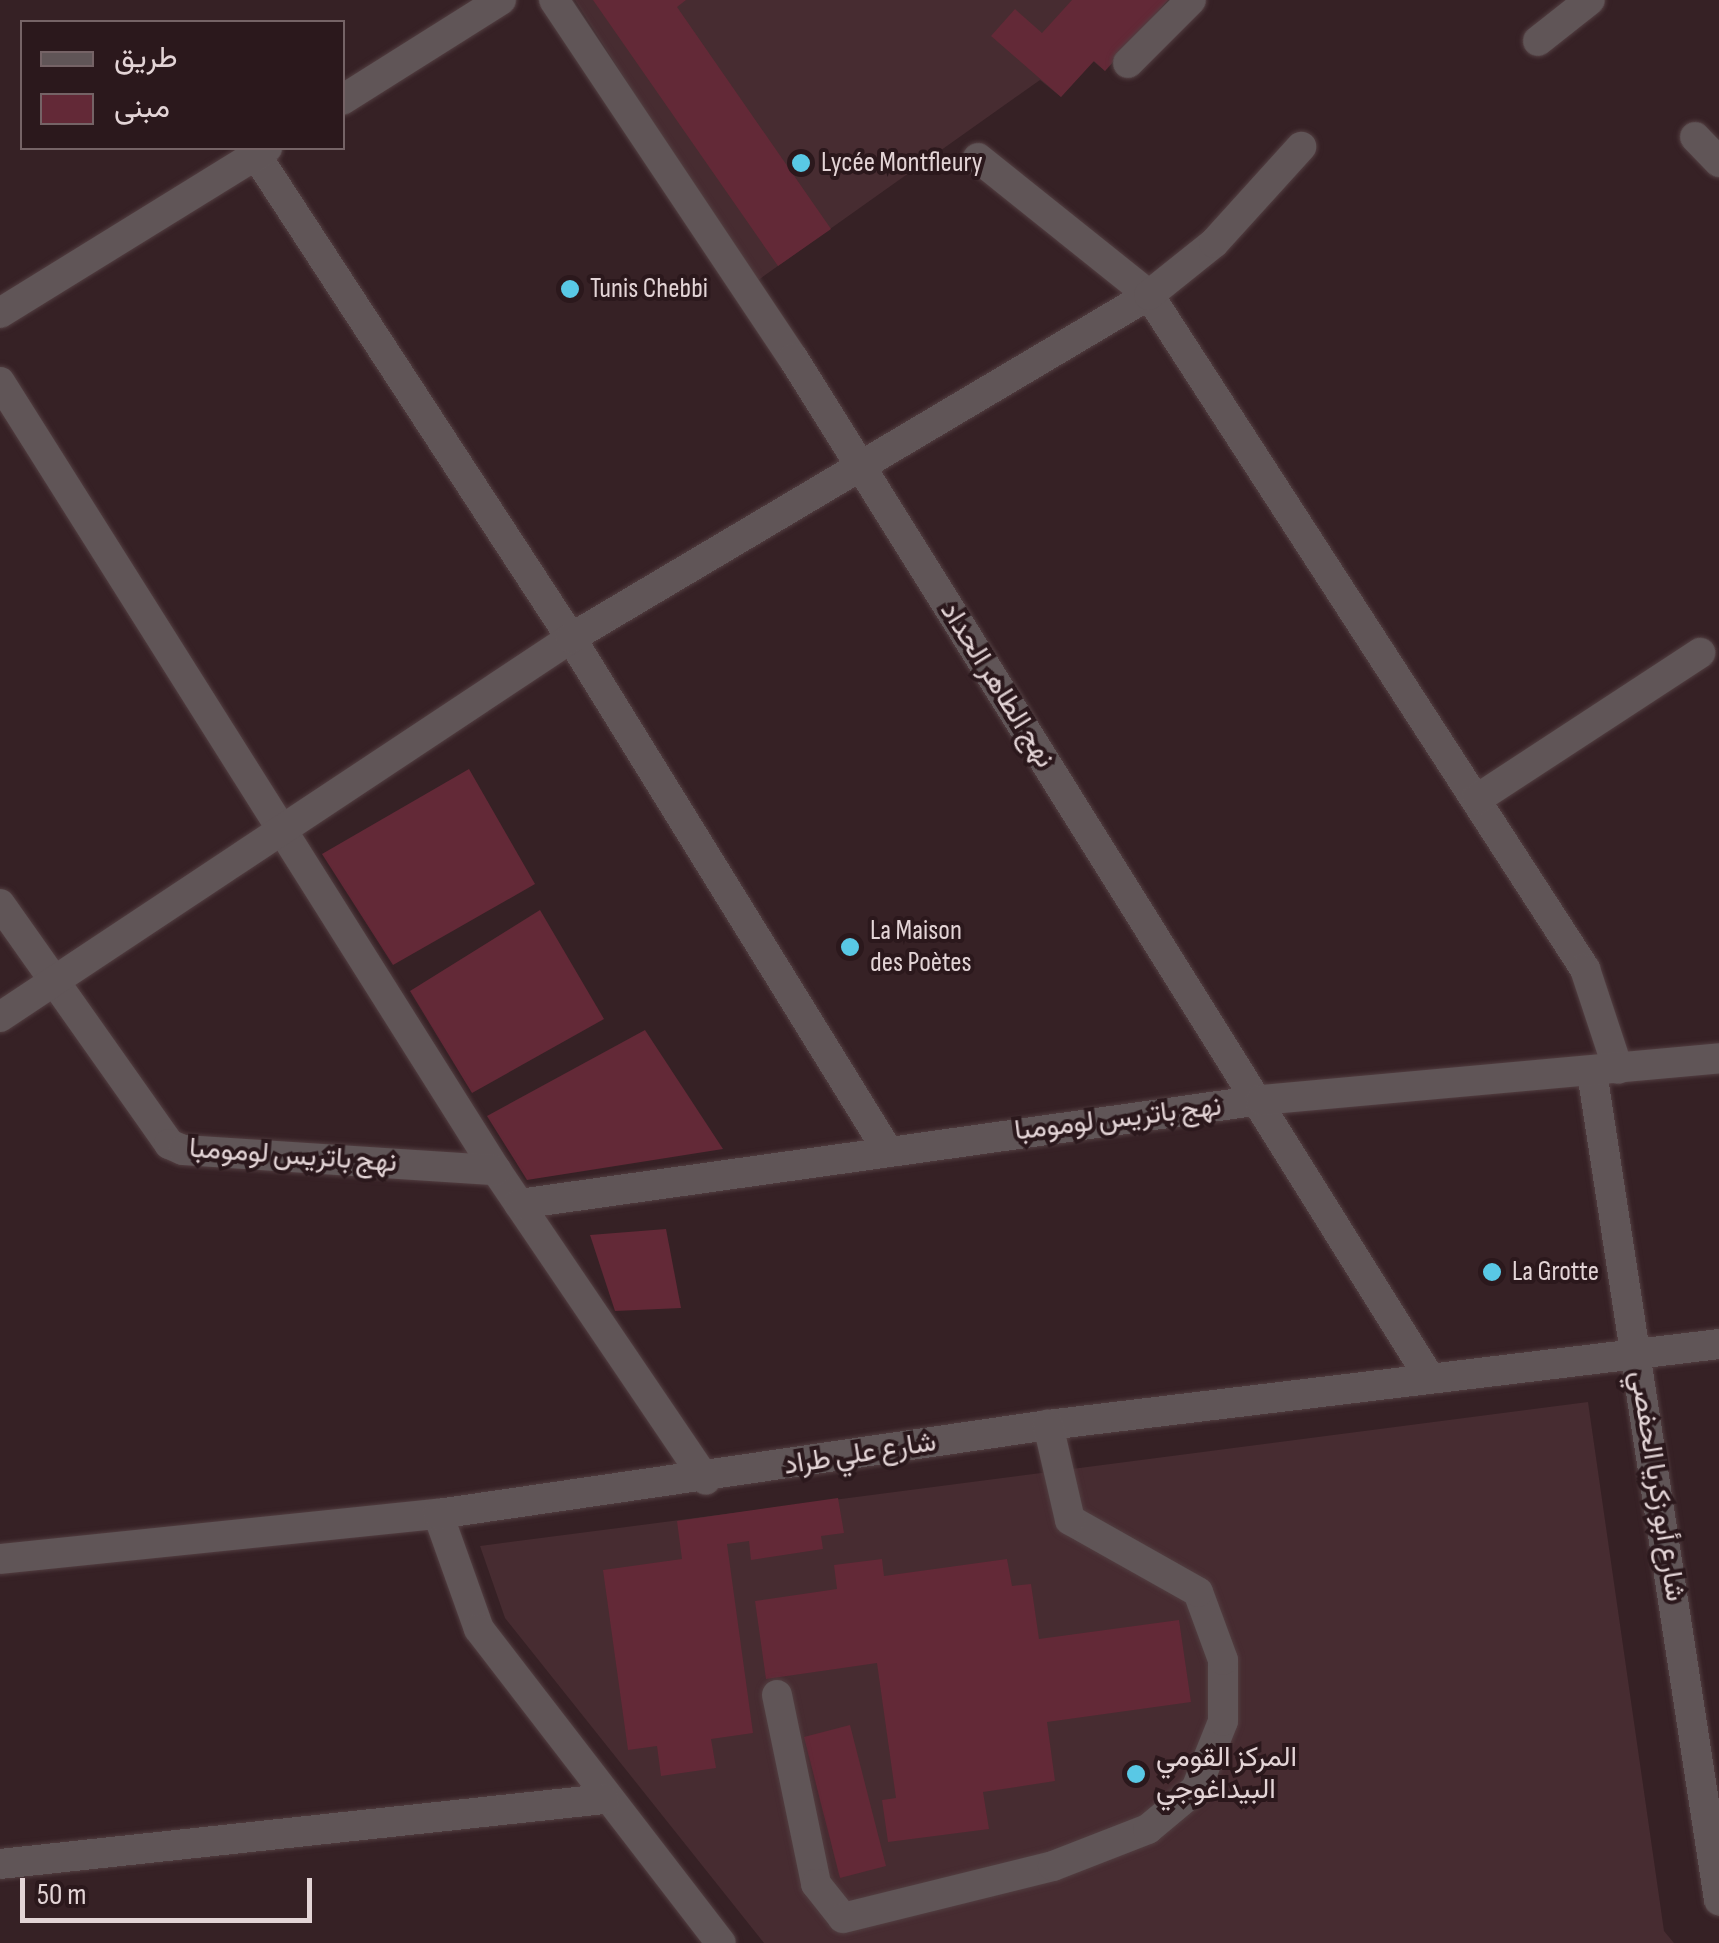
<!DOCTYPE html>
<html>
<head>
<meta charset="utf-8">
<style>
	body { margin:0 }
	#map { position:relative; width:1719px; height:1943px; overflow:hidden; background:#362125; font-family:"Sofia Sans Condensed",Vazirmatn,sans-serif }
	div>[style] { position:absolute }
	.built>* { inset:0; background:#472c31 }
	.building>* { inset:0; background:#632937 }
	.roads { filter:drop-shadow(0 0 2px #523e41) drop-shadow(0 0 2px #523e41) }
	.minor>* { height:30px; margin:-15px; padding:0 15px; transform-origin:15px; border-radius:15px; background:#605557 }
	.dots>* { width:28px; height:28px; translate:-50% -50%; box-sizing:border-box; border:5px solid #2b181c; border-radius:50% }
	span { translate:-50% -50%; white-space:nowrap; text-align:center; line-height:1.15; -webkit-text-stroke:8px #2b181c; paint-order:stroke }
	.poi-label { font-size:28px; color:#e3d4d6 }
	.left { translate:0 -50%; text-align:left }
	.street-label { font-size:28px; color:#e3d4d6 }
	.legend { position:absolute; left:20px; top:20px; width:325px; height:130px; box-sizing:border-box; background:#2b181c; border:2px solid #756366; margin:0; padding:12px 18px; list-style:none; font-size:30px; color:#e3d4d6 }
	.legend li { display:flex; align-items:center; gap:20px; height:50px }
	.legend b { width:50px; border:2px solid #756366 }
	.scale { position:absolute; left:20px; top:1878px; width:292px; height:45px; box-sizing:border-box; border:5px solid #e3d4d6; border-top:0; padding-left:12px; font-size:30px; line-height:35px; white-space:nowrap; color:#e3d4d6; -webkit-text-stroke:8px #2b181c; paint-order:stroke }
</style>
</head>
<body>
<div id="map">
	<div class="built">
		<div style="clip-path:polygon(575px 0,1168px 0,1105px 71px,1093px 61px,1061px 97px,1040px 80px,754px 283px)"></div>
		<div style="clip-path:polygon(1588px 1402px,1664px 1931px,1674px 1943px,764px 1943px,505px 1618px,480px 1546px)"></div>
	</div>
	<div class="building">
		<div style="clip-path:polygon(593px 0,686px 0,677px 7px,831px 229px,778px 266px)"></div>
		<div style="clip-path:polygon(1072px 0,1168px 0,1105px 71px,1094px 61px,1061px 97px,991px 36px,1015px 9px,1042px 33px)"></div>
		<div style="clip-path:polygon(469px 769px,535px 884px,393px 965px,322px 854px)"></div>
		<div style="clip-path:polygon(540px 910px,604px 1019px,472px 1093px,410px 991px)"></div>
		<div style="clip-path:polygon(645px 1030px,723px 1149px,527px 1180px,487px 1116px)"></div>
		<div style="clip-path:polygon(666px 1229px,681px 1308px,615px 1311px,590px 1235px)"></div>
		<div style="clip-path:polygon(838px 1498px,844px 1533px,821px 1536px,823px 1549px,751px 1560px,749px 1541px,727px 1544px,753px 1733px,711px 1739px,716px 1768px,661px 1776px,657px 1746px,628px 1750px,603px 1570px,682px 1559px,677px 1521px)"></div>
		<div style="clip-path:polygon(882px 1559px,884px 1576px,1007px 1559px,1012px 1586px,1031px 1584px,1039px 1639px,1179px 1620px,1191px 1702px,1047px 1722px,1055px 1781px,983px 1792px,989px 1829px,888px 1842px,882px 1800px,896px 1798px,877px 1663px,766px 1679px,755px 1601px,837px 1589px,834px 1565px)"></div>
		<div style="clip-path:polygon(850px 1725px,886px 1866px,840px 1878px,804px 1737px)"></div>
	</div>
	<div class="roads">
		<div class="minor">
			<div style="left:554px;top:0;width:430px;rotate:56.3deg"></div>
			<div style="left:793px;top:358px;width:1201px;rotate:58.03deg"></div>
			<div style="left:1538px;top:41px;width:66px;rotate:-38.3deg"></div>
			<div style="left:1128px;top:63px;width:89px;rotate:-45deg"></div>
			<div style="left:342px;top:100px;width:188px;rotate:-32.2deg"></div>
			<div style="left:1695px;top:137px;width:35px;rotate:46deg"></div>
			<div style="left:256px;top:155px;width:577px;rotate:56.89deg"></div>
			<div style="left:571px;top:638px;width:599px;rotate:58.3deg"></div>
			<div style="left:978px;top:158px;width:219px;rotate:38.7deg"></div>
			<div style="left:1149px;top:295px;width:803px;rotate:57.1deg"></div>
			<div style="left:1585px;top:969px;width:105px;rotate:71.7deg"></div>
			<div style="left:0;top:313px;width:314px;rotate:-31.7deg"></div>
			<div style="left:0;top:382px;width:931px;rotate:57.81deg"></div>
			<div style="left:496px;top:1170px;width:374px;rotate:55.9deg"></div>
			<div style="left:1477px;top:799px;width:267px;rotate:-33.2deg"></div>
			<div style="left:0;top:904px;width:294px;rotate:54.8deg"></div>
			<div style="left:169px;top:1144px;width:15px;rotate:23deg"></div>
			<div style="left:183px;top:1150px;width:314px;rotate:3.7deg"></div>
			<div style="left:0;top:1017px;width:685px;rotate:-33.57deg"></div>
			<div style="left:571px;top:638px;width:672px;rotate:-30.69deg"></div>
			<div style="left:1149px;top:295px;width:83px;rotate:-38.7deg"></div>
			<div style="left:1214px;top:243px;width:130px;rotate:-47.8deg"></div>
			<div style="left:1592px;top:1072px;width:838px;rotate:81.28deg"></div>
			<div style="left:519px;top:1204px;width:749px;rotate:-7.98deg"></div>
			<div style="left:1261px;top:1100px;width:460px;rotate:-5.2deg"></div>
			<div style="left:438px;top:1514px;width:122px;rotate:70.4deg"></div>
			<div style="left:479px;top:1629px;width:396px;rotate:52.4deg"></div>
			<div style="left:0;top:1559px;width:440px;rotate:-5.9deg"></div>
			<div style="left:438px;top:1514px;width:616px;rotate:-8.3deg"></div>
			<div style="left:1048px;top:1425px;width:676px;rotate:-6.88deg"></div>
			<div style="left:777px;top:1695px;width:193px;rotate:78.3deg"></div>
			<div style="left:816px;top:1884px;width:43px;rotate:51.5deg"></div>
			<div style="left:843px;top:1918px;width:216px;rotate:-13.9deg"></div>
			<div style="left:1053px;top:1866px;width:102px;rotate:-21.3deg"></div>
			<div style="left:1148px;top:1829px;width:62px;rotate:-39.8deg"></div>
			<div style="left:1196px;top:1789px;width:73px;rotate:-68.3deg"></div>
			<div style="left:1223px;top:1721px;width:61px;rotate:-90deg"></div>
			<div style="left:1223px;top:1660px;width:72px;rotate:-110.2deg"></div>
			<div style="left:1198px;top:1592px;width:147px;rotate:-150.6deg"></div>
			<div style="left:1070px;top:1520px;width:98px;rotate:-103deg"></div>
			<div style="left:0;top:1864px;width:607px;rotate:-6.14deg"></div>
		</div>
	</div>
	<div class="dots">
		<div style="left:801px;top:163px;background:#59c8e5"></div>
		<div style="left:570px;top:289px;background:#59c8e5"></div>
		<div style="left:850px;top:947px;background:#59c8e5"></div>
		<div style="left:1492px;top:1272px;background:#59c8e5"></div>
		<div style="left:1136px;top:1774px;background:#59c8e5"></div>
	</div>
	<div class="poi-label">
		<span class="left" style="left:821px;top:163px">Lycée Montfleury</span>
		<span class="left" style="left:590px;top:289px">Tunis Chebbi</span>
		<span class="left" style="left:870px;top:947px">La Maison<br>des Poètes</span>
		<span class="left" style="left:1512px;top:1272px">La Grotte</span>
		<span class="left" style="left:1156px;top:1774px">المركز القومي<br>البيداغوجي</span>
	</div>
	<div class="street-label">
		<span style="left:997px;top:685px;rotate:58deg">نهج الطاهر الحداد</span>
		<span style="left:1118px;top:1119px;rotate:-7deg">نهج باتريس لومومبا</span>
		<span style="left:293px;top:1156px;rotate:4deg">نهج باتريس لومومبا</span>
		<span style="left:860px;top:1454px;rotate:-9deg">شارع علي طراد</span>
		<span style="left:1657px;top:1486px;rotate:81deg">شارع أبو زكريا الحفصي</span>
	</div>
	<ul class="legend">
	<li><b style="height:12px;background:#605557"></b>طريق</li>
	<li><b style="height:28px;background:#632937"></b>مبنى</li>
	</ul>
	<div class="scale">50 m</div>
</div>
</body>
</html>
